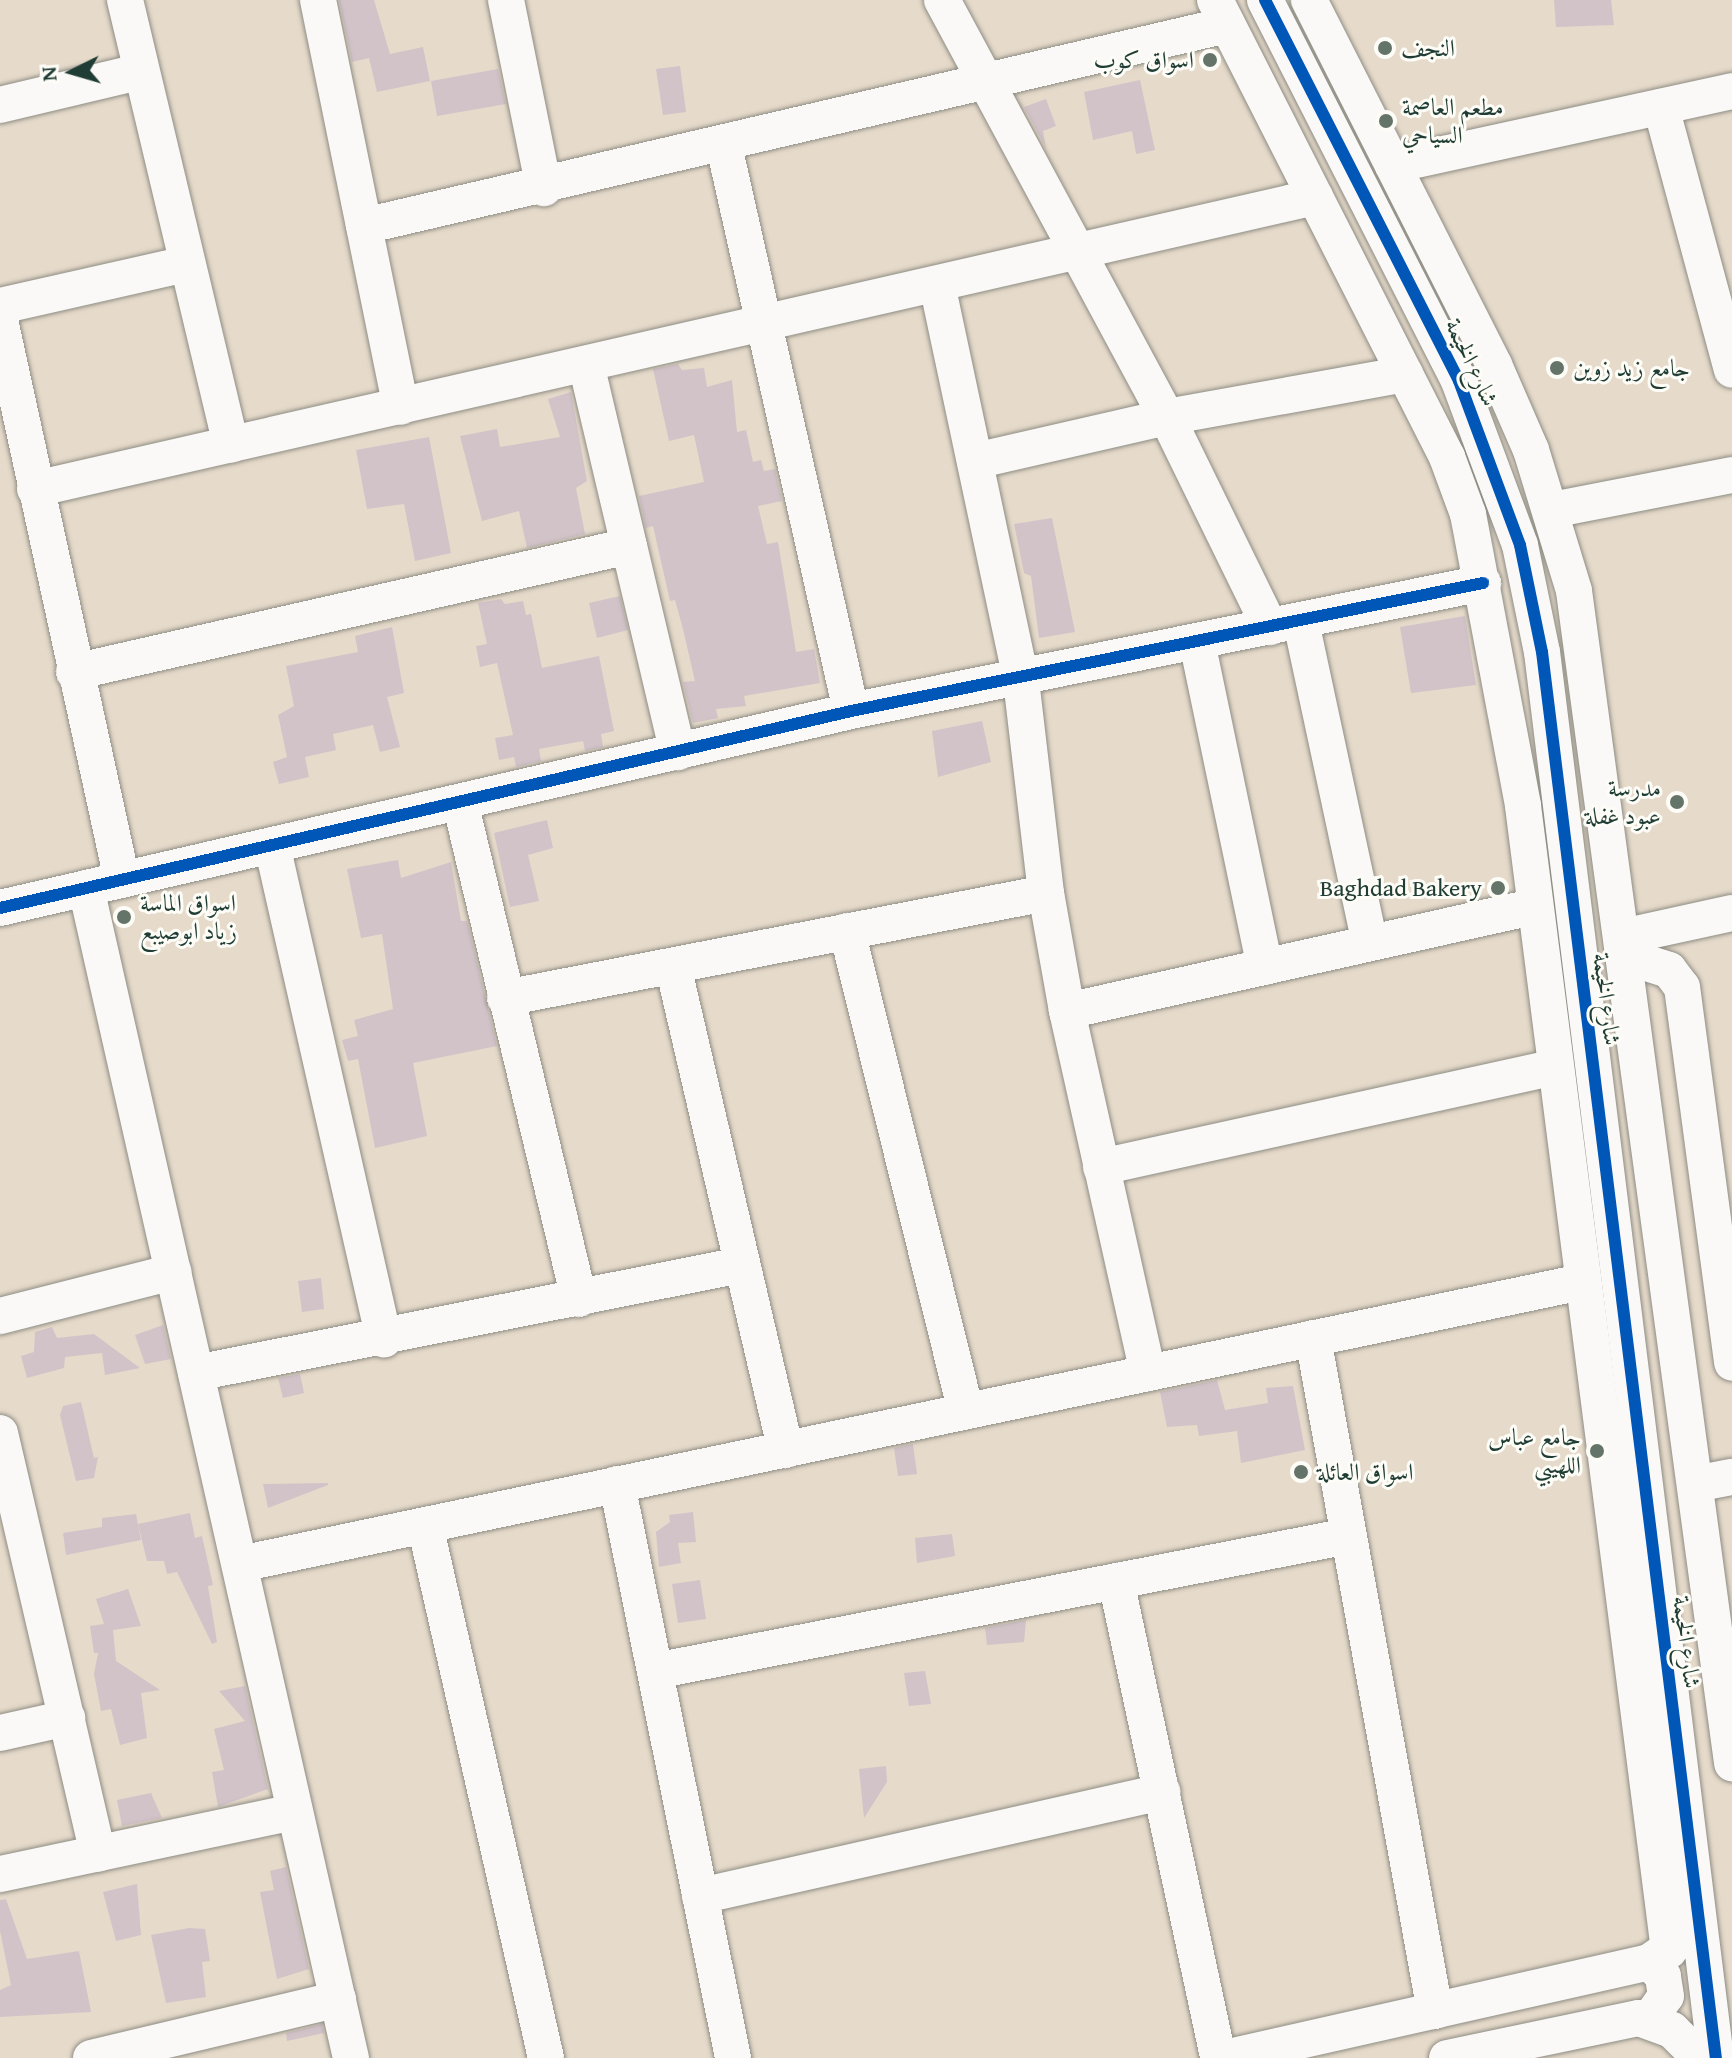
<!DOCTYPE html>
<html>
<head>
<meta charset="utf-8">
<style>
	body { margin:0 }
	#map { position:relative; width:1732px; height:2058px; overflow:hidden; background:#e6daca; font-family:"Gentium Book Plus",Amiri,serif }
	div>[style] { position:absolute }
	.building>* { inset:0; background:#d2c3c9 }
	.roads { filter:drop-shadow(0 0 2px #8e8d84) drop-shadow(0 0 2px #8e8d84) }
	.minor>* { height:36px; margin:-18px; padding:0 18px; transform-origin:18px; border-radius:18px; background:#fbf9f7 }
	.cycleway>* { height:12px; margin:-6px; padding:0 6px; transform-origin:6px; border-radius:6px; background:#0057b8 }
	.dots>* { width:22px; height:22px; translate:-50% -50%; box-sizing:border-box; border:4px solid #fdfcf7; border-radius:50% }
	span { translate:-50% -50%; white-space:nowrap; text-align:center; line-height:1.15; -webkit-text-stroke:6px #fdfcf7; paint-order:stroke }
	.poi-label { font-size:24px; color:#1f3d34 }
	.left { translate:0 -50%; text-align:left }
	.right { translate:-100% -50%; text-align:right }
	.street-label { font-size:24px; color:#1f3d34 }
	.north { position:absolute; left:32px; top:32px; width:80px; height:80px; -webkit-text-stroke:6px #fdfcf7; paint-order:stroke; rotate:265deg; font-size:22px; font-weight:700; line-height:32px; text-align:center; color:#1f3d34 }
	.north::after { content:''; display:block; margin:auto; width:28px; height:36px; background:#1f3d34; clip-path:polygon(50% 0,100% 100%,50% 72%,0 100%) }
</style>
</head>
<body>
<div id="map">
	<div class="building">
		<div style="clip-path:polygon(339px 0,374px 0,390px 54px,423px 47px,430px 81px,377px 92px,369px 58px,352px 62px)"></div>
		<div style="clip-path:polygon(1554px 0,1611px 0,1614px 25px,1556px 27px)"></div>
		<div style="clip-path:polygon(680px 66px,686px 112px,663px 115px,656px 69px)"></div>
		<div style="clip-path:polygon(498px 69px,506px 104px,437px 116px,431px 81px)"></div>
		<div style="clip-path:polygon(1140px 80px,1155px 150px,1136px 154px,1132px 131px,1093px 140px,1084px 92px)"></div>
		<div style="clip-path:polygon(1046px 99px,1056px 126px,1043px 131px,1046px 148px,1024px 107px)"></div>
		<div style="clip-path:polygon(678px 364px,682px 370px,704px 368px,707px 387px,732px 380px,737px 432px,746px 430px,753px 462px,761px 460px,764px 471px,775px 469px,782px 501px,758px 506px,767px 544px,778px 542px,796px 652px,814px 649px,820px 683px,744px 696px,746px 706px,716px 709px,718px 718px,693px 723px,683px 682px,695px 681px,683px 629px,675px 600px,670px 601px,653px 526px,646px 528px,639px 496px,704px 482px,694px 435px,669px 441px,653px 369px)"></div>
		<div style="clip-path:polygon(571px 392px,587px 481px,576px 488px,585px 534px,527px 548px,519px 511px,482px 521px,460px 436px,497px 429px,500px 447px,560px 437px,548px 399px)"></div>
		<div style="clip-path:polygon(429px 437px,451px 553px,415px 561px,404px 504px,367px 509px,356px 450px)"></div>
		<div style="clip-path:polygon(1052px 518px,1075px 632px,1039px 638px,1031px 576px,1024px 573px,1014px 524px)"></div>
		<div style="clip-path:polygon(620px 596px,628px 630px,597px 638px,589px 603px)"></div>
		<div style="clip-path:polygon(501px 599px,505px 604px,523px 601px,526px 615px,531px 614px,542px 668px,599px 656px,614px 731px,601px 734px,603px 747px,585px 751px,583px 741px,539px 749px,541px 761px,516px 767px,514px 757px,499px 760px,495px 738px,513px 735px,497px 663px,480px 667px,476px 646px,487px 644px,478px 603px)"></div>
		<div style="clip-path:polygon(1465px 616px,1476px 685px,1411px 693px,1400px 627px)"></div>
		<div style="clip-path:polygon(392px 627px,404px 693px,387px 697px,400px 747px,380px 752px,373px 725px,333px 734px,336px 750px,305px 757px,309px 777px,279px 784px,273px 762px,287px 757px,278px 715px,294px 706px,286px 666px,358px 652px,355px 636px)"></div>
		<div style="clip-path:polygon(982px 721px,991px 762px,938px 777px,932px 731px)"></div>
		<div style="clip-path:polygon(547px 820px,553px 848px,528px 855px,539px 901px,510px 907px,494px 833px)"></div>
		<div style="clip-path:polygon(398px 860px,401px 878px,451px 862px,461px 921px,467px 921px,497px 1046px,413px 1063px,427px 1136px,375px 1148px,358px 1059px,348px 1061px,342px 1040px,358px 1036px,354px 1020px,393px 1009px,382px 934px,361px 938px,347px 869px)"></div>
		<div style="clip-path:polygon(321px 1278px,324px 1309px,302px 1312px,298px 1281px)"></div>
		<div style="clip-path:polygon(163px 1325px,171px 1359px,145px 1364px,135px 1335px)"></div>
		<div style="clip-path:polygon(52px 1327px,57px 1338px,94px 1334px,140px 1368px,105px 1375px,102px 1353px,65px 1357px,64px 1368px,27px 1378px,21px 1356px,34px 1352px,35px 1332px)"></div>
		<div style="clip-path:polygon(300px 1374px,304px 1393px,283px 1398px,278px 1378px)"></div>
		<div style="clip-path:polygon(1217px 1380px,1225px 1410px,1268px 1403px,1266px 1388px,1293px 1386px,1305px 1450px,1241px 1463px,1237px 1431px,1199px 1436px,1197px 1425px,1167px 1427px,1160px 1392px)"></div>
		<div style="clip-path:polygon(81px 1402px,94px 1458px,98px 1457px,94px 1478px,76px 1481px,60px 1415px,63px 1406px)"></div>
		<div style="clip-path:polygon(913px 1444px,917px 1474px,898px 1476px,894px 1448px)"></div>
		<div style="clip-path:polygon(328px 1483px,328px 1485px,268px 1508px,263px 1484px)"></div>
		<div style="clip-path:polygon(693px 1512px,696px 1542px,678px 1543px,681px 1563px,659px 1567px,656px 1532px,670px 1522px,669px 1515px)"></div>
		<div style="clip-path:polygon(190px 1513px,195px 1538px,202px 1536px,213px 1585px,208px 1586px,217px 1642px,212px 1644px,177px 1572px,167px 1574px,164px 1561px,147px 1561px,138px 1524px)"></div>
		<div style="clip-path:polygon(136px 1514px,141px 1540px,66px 1555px,63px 1533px,102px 1527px,102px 1518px)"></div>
		<div style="clip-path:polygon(952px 1534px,955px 1556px,917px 1563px,915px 1538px)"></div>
		<div style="clip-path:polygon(700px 1580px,706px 1619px,678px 1623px,672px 1584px)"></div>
		<div style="clip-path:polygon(128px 1589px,141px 1626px,113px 1630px,116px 1661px,160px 1690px,141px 1693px,147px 1738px,120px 1745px,111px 1709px,101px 1711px,94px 1674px,98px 1653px,94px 1653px,90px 1626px,104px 1624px,96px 1599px)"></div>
		<div style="clip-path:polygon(1026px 1620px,1024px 1642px,987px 1645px,985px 1628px)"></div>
		<div style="clip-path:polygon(925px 1671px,931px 1704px,909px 1706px,904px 1673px)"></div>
		<div style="clip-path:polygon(245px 1686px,268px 1789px,218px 1807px,212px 1772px,224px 1770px,214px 1729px,245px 1721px,219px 1691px)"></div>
		<div style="clip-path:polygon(886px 1766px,887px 1782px,864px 1818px,859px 1769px)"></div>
		<div style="clip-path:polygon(151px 1793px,162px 1818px,122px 1826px,117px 1800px)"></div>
		<div style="clip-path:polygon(286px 1867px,309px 1969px,277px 1979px,260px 1892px,274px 1890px,270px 1871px)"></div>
		<div style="clip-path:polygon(137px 1884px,141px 1935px,116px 1941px,103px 1892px)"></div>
		<div style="clip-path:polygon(6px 1899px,27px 1959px,79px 1951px,91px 2012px,0 2017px,0 1990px,11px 1985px,0 1931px,0 1900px)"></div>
		<div style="clip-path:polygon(189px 1928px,205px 1929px,210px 1961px,202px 1962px,206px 1997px,166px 2003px,151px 1935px)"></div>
		<div style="clip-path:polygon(322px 2024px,324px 2033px,287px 2041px,286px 2033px)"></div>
	</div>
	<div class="roads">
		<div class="minor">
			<div style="left:125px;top:0;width:457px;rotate:76.6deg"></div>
			<div style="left:318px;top:0;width:415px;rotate:78.5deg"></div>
			<div style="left:506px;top:0;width:192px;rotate:78.6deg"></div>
			<div style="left:942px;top:0;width:474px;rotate:61.7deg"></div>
			<div style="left:1167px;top:417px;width:234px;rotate:63.9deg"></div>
			<div style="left:1215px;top:0;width:513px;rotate:63.08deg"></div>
			<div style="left:1447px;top:457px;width:61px;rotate:69.8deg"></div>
			<div style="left:1468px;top:514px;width:297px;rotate:79.3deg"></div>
			<div style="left:1523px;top:806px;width:1154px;rotate:82.73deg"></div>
			<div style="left:1265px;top:0;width:428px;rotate:63deg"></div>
			<div style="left:1459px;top:381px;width:175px;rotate:69.6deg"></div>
			<div style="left:1520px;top:545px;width:109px;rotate:78.4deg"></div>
			<div style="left:1542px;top:652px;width:1417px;rotate:82.95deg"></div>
			<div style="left:1309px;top:0;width:409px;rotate:63.1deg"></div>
			<div style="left:1494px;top:365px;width:93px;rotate:66.5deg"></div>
			<div style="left:1531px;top:450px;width:147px;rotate:73deg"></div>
			<div style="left:1574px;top:591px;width:1183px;rotate:82.32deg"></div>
			<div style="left:0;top:105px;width:143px;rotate:-13.4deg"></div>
			<div style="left:1661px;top:107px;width:272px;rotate:74.9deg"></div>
			<div style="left:724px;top:146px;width:579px;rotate:77.33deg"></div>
			<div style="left:1393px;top:165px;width:347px;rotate:-12.3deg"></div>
			<div style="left:364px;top:226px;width:886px;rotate:-13.11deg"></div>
			<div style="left:937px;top:284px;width:405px;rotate:78deg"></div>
			<div style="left:1021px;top:680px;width:214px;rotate:83.3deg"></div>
			<div style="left:1046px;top:893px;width:120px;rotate:79.9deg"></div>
			<div style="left:1067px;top:1011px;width:371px;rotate:77.4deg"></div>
			<div style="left:0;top:306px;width:191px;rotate:-12.7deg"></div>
			<div style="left:0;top:320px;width:573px;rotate:77.71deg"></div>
			<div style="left:586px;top:364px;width:399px;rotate:76.7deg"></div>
			<div style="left:975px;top:461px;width:197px;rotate:-12.9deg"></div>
			<div style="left:1167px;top:417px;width:242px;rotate:-10.2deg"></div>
			<div style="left:35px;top:489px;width:1313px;rotate:-12.85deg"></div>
			<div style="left:1552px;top:510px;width:183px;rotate:-11deg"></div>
			<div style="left:1301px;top:622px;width:328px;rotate:77.9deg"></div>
			<div style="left:1197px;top:642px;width:332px;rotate:78.2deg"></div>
			<div style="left:74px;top:672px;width:569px;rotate:-12.79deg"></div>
			<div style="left:460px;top:802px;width:511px;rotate:76.53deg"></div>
			<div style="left:272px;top:845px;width:507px;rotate:77.23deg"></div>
			<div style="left:86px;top:888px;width:1200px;rotate:77.24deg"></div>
			<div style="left:0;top:908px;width:874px;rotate:-13.03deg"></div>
			<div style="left:851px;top:711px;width:645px;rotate:-11.45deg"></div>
			<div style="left:847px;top:931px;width:495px;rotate:76.1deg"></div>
			<div style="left:1622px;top:937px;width:113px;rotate:-12.3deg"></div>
			<div style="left:1625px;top:956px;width:46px;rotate:17.7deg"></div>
			<div style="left:1669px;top:970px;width:21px;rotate:53deg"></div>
			<div style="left:1682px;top:987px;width:379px;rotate:82.4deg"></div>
			<div style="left:673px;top:966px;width:497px;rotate:76.9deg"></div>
			<div style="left:505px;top:998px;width:551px;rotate:-10.98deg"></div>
			<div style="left:1067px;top:1011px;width:478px;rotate:-12.6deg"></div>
			<div style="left:1101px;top:1167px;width:465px;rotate:-12.4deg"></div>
			<div style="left:0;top:1316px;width:179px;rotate:-14.3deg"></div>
			<div style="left:1313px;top:1338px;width:684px;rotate:79.73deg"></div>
			<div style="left:196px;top:1373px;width:556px;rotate:-11.21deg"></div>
			<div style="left:0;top:1433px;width:432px;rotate:76.9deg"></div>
			<div style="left:617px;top:1484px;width:586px;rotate:78.57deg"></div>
			<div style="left:1695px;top:1484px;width:38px;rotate:-11deg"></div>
			<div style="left:425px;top:1525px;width:547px;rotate:77.21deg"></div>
			<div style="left:240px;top:1564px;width:1371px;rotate:-11.87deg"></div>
			<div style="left:1116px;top:1581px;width:488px;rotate:77.9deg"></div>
			<div style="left:655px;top:1671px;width:706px;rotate:-11.02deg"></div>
			<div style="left:0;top:1733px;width:69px;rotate:-12.6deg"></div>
			<div style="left:0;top:1874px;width:301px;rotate:-11.9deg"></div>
			<div style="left:700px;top:1896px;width:474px;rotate:-12.7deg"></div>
			<div style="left:1649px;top:2020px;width:29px;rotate:-55deg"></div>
			<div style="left:1666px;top:1996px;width:20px;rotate:-99deg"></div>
			<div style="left:1663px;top:1976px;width:20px;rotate:-135deg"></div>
			<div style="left:91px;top:2058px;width:254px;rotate:-13.4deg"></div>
			<div style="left:1224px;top:2058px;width:436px;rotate:-12.7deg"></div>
			<div style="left:1649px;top:1962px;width:47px;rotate:-34.7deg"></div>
			<div style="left:1447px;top:2058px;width:196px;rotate:-11.8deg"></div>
			<div style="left:1639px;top:2018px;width:35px;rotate:20deg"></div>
			<div style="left:1672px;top:2030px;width:40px;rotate:45deg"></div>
		</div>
	</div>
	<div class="cycleway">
		<div style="left:1265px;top:0;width:428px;rotate:63deg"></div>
		<div style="left:1459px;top:381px;width:175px;rotate:69.6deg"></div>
		<div style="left:1520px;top:545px;width:109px;rotate:78.4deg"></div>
		<div style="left:1542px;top:652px;width:1417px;rotate:82.95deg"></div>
		<div style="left:0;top:908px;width:874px;rotate:-13.03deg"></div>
		<div style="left:851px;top:711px;width:645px;rotate:-11.45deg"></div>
	</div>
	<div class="dots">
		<div style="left:1385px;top:48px;background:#657468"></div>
		<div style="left:1210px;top:60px;background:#657468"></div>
		<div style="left:1386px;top:121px;background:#657468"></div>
		<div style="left:1557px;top:368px;background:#657468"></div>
		<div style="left:1677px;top:802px;background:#657468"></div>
		<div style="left:1498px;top:888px;background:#657468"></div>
		<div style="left:124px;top:917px;background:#657468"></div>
		<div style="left:1597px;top:1451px;background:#657468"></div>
		<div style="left:1301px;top:1472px;background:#657468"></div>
	</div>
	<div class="poi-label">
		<span class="left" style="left:1401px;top:48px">النجف</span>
		<span class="right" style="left:1194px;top:60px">اسواق كوب</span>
		<span class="left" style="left:1402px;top:121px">مطعم العاصمة<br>السياحي</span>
		<span class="left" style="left:1573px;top:368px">جامع زيد زوين</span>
		<span class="right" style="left:1661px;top:802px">مدرسة<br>عبود غفلة</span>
		<span class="right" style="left:1482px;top:888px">Baghdad Bakery</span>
		<span class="left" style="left:140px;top:917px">اسواق الماسة<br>زياد ابوصيبع</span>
		<span class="right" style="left:1581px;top:1451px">جامع عباس<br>اللهيبي</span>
		<span class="left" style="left:1317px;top:1472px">اسواق العائلة</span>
	</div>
	<div class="street-label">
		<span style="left:1472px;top:362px;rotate:65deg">شارع الخيمة</span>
		<span style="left:1607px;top:999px;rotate:83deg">شارع الخيمة</span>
		<span style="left:1687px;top:1642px;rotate:83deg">شارع الخيمة</span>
	</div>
	<div class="north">N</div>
</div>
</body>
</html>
